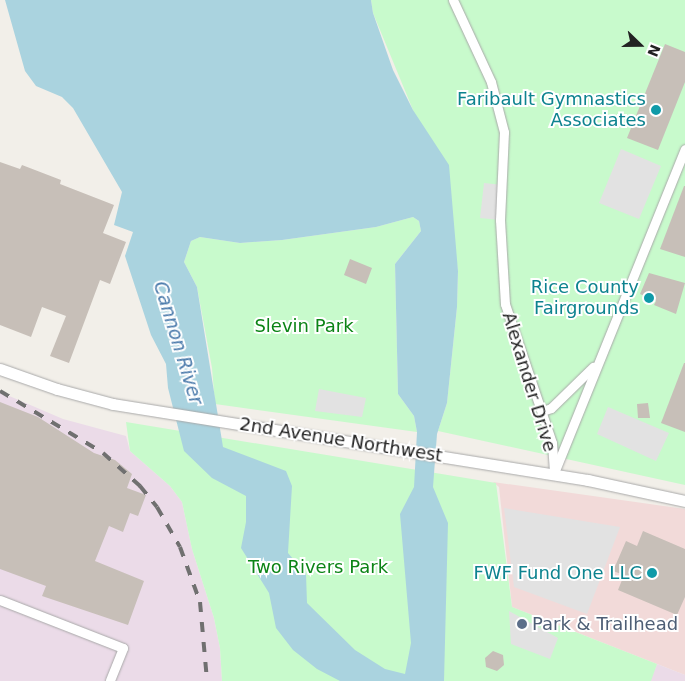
<!DOCTYPE html>
<html>
<head>
<meta charset="utf-8">
<style>
	body { margin:0 }
	#map { position:relative; width:685px; height:681px; overflow:hidden; background:#f2efe9; font-family:"DejaVu Sans",sans-serif }
	div>[style] { position:absolute }
	.commercial>* { inset:0; background:#f2dad9 }
	.industrial>* { inset:0; background:#ebdbe8 }
	.park>* { inset:0; background:#c8facc }
	.parking>* { inset:0; background:#e2e2e2 }
	.water>* { inset:0; background:#aad3df }
	.building>* { inset:0; background:#c7bfb8 }
	.roads { filter:drop-shadow(0 0 1px #a9a9a9) drop-shadow(0 0 1px #a9a9a9) }
	.minor>* { height:9px; margin:-4.5px; padding:0 4.5px; transform-origin:4.5px; border-radius:4.5px; background:#fff }
	.tertiary>* { height:11px; margin:-5.5px; padding:0 5.5px; transform-origin:5.5px; border-radius:5.5px; background:#fff }
	.rail>* { height:4px; margin-top:-2px; transform-origin:0; background:repeating-linear-gradient(90deg,#707070 0 10px,transparent 0 20px) }
	.dots>* { width:14px; height:14px; translate:-50% -50%; box-sizing:border-box; border:2px solid #fff; border-radius:50% }
	span { translate:-50% -50%; white-space:nowrap; text-align:center; line-height:1.15; -webkit-text-stroke:4px #fff; paint-order:stroke }
	.culture-label { font-size:18px; color:#0d838f }
	.right { translate:-100% -50%; text-align:right }
	.park-label { font-size:18px; color:#0c8416 }
	.street-label { font-size:18px; color:#222 }
	.service-label { font-size:18px; color:#4e5e75 }
	.left { translate:0 -50%; text-align:left }
	.water-label { font-size:19px; color:#4a7aab; font-style:italic }
	.north { position:absolute; left:615px; top:20px; width:50px; height:50px; -webkit-text-stroke:4px #fff; paint-order:stroke; rotate:112deg; font-size:14px; font-weight:700; line-height:20px; text-align:center; color:#222 }
	.north::after { content:''; display:block; margin:auto; width:18px; height:22px; background:#222; clip-path:polygon(50% 0,100% 100%,50% 72%,0 100%) }
</style>
</head>
<body>
<div id="map">
	<div class="commercial">
		<div style="clip-path:polygon(493px 482px,685px 509px,685px 675px,512px 607px,499px 487px)"></div>
	</div>
	<div class="industrial">
		<div style="clip-path:polygon(0 392px,63px 419px,126px 436px,130px 451px,170px 486px,182px 502px,192px 549px,214px 618px,220px 648px,222px 681px,0 681px)"></div>
		<div style="clip-path:polygon(657px 664px,685px 675px,685px 681px,650px 681px)"></div>
	</div>
	<div class="park">
		<div style="clip-path:polygon(371px 0,685px 0,685px 485px,438px 431px,447px 403px,457px 307px,458px 271px,452px 225px,413px 110px,373px 13px)"></div>
		<div style="clip-path:polygon(413px 217px,419px 221px,421px 231px,395px 264px,398px 394px,414px 416px,417px 432px,215px 404px,212px 368px,197px 287px,184px 262px,191px 241px,200px 237px,240px 243px,282px 240px,376px 227px)"></div>
		<div style="clip-path:polygon(126px 422px,496px 483px,512px 607px,657px 664px,651px 681px,222px 681px,220px 648px,214px 618px,192px 549px,182px 502px,170px 486px,130px 451px)"></div>
	</div>
	<div class="parking">
		<div style="clip-path:polygon(621px 149px,661px 166px,639px 219px,599px 203px)"></div>
		<div style="clip-path:polygon(484px 183px,503px 185px,500px 220px,480px 218px)"></div>
		<div style="clip-path:polygon(319px 389px,366px 398px,362px 417px,315px 411px)"></div>
		<div style="clip-path:polygon(608px 407px,669px 433px,656px 461px,597px 434px)"></div>
		<div style="clip-path:polygon(504px 508px,620px 527px,587px 614px,514px 587px)"></div>
		<div style="clip-path:polygon(509px 611px,558px 638px,550px 659px,511px 644px)"></div>
	</div>
	<div class="water">
		<div style="clip-path:polygon(evenodd,5px 0,371px 0,373px 13px,393px 70px,413px 110px,449px 165px,458px 271px,457px 307px,447px 403px,437px 434px,433px 487px,448px 523px,444px 681px,340px 681px,317px 669px,293px 650px,276px 628px,269px 593px,241px 548px,246px 522px,246px 496px,212px 478px,184px 451px,168px 388px,166px 364px,151px 335px,125px 256px,133px 232px,114px 225px,122px 192px,73px 108px,62px 97px,36px 86px,25px 71px,5px 0,413px 217px,419px 221px,421px 231px,395px 264px,398px 394px,414px 416px,417px 432px,414px 487px,400px 514px,411px 643px,405px 674px,385px 669px,355px 650px,307px 603px,306px 574px,288px 553px,292px 486px,286px 471px,223px 447px,197px 287px,184px 262px,191px 241px,200px 237px,240px 243px,282px 240px,376px 227px,413px 217px)"></div>
	</div>
	<div class="building">
		<div style="clip-path:polygon(665px 44px,685px 52px,685px 82px,658px 150px,627px 138px)"></div>
		<div style="clip-path:polygon(0 162px,20px 169px,22px 165px,61px 180px,60px 184px,114px 205px,103px 233px,126px 242px,110px 284px,100px 280px,69px 363px,50px 356px,66px 316px,42px 307px,31px 337px,0 325px)"></div>
		<div style="clip-path:polygon(684px 186px,685px 186px,685px 257px,660px 249px)"></div>
		<div style="clip-path:polygon(350px 259px,372px 268px,366px 284px,344px 275px)"></div>
		<div style="clip-path:polygon(649px 273px,685px 283px,676px 314px,654px 305px,656px 301px,640px 294px)"></div>
		<div style="clip-path:polygon(684px 363px,685px 363px,685px 432px,661px 423px)"></div>
		<div style="clip-path:polygon(0 402px,38px 417px,94px 453px,115px 460px,132px 474px,127px 488px,146px 495px,138px 516px,130px 513px,123px 532px,109px 526px,95px 561px,144px 581px,128px 625px,42px 596px,46px 586px,0 569px)"></div>
		<div style="clip-path:polygon(648px 403px,650px 418px,638px 418px,637px 404px)"></div>
		<div style="clip-path:polygon(643px 531px,685px 549px,685px 597px,677px 615px,618px 590px,624px 575px,613px 571px,626px 541px,637px 546px)"></div>
		<div style="clip-path:polygon(493px 651px,503px 655px,504px 665px,497px 671px,486px 667px,485px 658px)"></div>
	</div>
	<div class="roads">
		<div class="minor">
			<div style="left:453px;top:0;width:90px;rotate:65.1deg"></div>
			<div style="left:491px;top:82px;width:52px;rotate:75.4deg"></div>
			<div style="left:504px;top:132px;width:88px;rotate:92.6deg"></div>
			<div style="left:500px;top:220px;width:84px;rotate:86.6deg"></div>
			<div style="left:505px;top:304px;width:147px;rotate:71.3deg"></div>
			<div style="left:552px;top:443px;width:32px;rotate:86deg"></div>
			<div style="left:542px;top:411px;width:9px;rotate:-18deg"></div>
			<div style="left:551px;top:408px;width:59px;rotate:-44.3deg"></div>
			<div style="left:556px;top:468px;width:344px;rotate:-68deg"></div>
			<div style="left:0;top:600px;width:132px;rotate:21.3deg"></div>
			<div style="left:123px;top:648px;width:35px;rotate:112deg"></div>
		</div>
		<div class="tertiary">
			<div style="left:0;top:369px;width:60px;rotate:19.3deg"></div>
			<div style="left:57px;top:389px;width:58px;rotate:15deg"></div>
			<div style="left:113px;top:404px;width:481px;rotate:9.1deg"></div>
			<div style="left:588px;top:480px;width:99px;rotate:12.2deg"></div>
		</div>
	</div>
	<div class="rail">
		<div style="left:0;top:391px;width:120px;rotate:31deg"></div>
		<div style="left:103px;top:453px;width:50px;rotate:41.7deg"></div>
		<div style="left:140px;top:486px;width:27px;rotate:51deg"></div>
		<div style="left:157px;top:507px;width:46px;rotate:60.1deg"></div>
		<div style="left:180px;top:547px;width:59px;rotate:70deg"></div>
		<div style="left:200px;top:602px;width:79px;rotate:84.9deg"></div>
	</div>
	<div class="dots">
		<div style="left:656px;top:110px;background:#0f9aa8"></div>
		<div style="left:649px;top:298px;background:#0f9aa8"></div>
		<div style="left:652px;top:573px;background:#0f9aa8"></div>
		<div style="left:522px;top:624px;background:#5c6f8a"></div>
	</div>
	<div class="culture-label">
		<span class="right" style="left:646px;top:110px">Faribault Gymnastics<br>Associates</span>
		<span class="right" style="left:639px;top:298px">Rice County<br>Fairgrounds</span>
		<span class="right" style="left:642px;top:573px">FWF Fund One LLC</span>
	</div>
	<div class="park-label">
		<span style="left:304px;top:326px">Slevin Park</span>
		<span style="left:318px;top:567px">Two Rivers Park</span>
	</div>
	<div class="street-label">
		<span style="left:529px;top:382px;rotate:73deg">Alexander Drive</span>
		<span style="left:341px;top:440px;rotate:9deg">2nd Avenue Northwest</span>
	</div>
	<div class="service-label">
		<span class="left" style="left:532px;top:624px">Park &amp; Trailhead</span>
	</div>
	<div class="water-label">
		<span style="left:178px;top:343px;rotate:73deg">Cannon River</span>
	</div>
	<div class="north">N</div>
</div>
</body>
</html>
